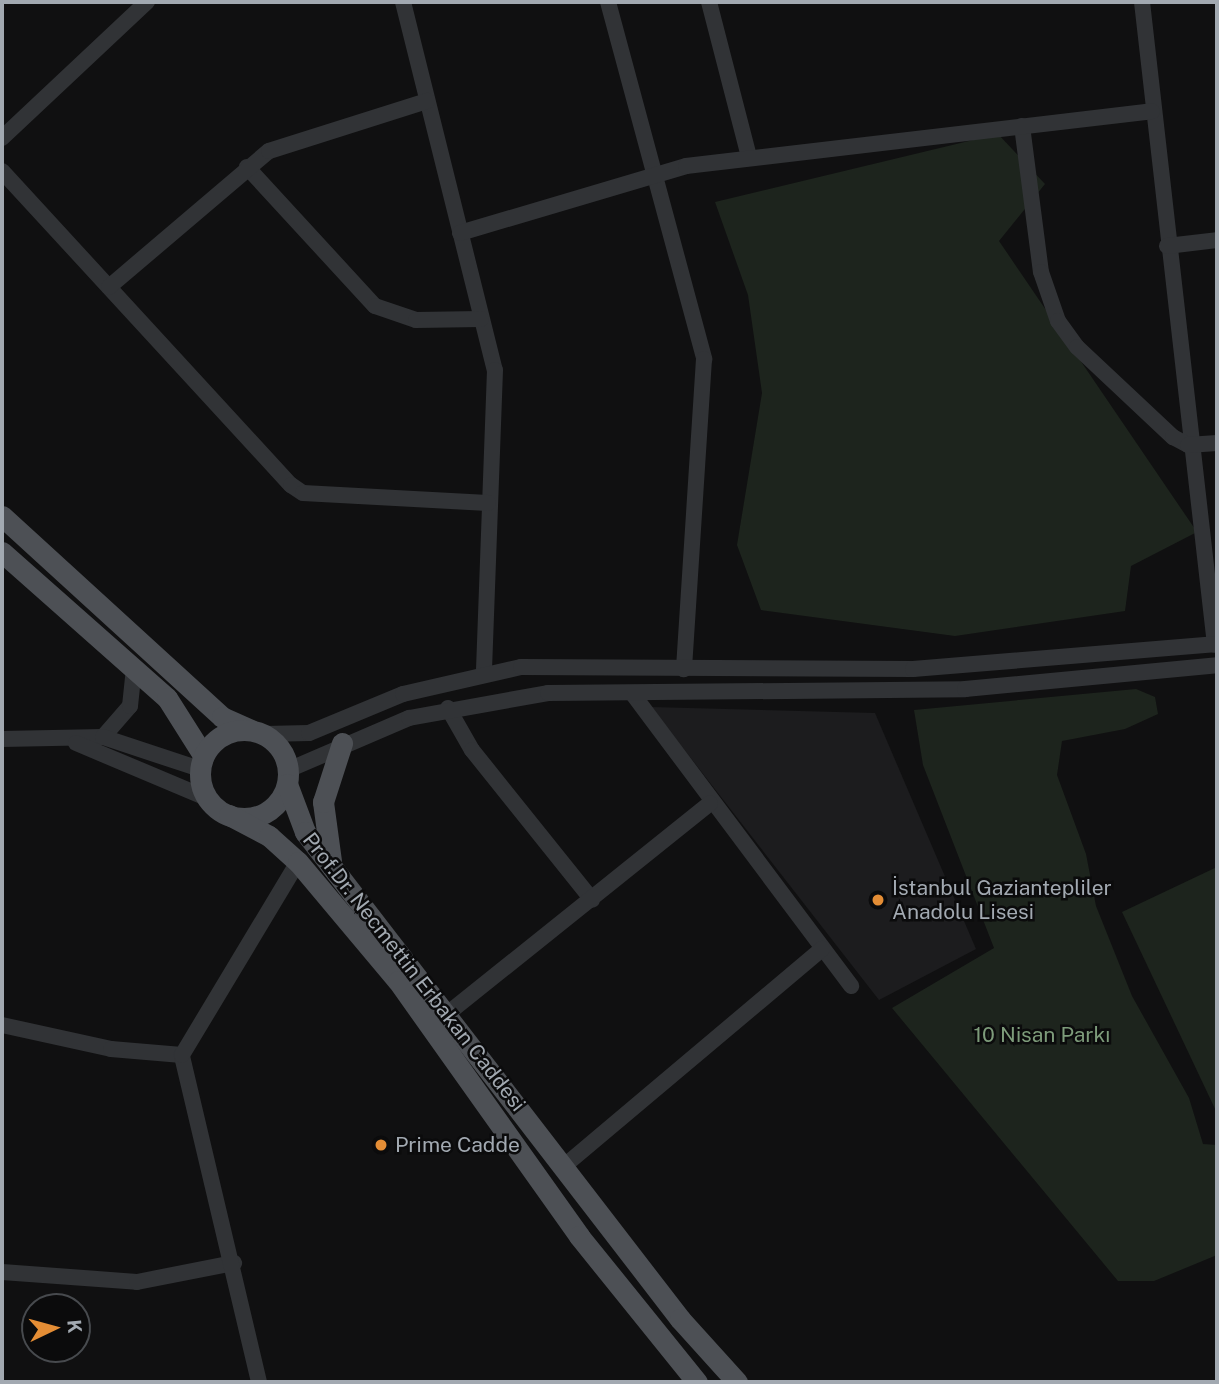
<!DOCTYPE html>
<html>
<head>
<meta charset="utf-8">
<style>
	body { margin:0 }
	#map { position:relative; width:1219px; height:1384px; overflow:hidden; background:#101011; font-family:"Public Sans",sans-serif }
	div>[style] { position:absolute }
	.built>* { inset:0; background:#1c1c1e }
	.green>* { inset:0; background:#1d241d }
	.minor>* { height:16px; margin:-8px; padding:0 8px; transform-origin:8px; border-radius:8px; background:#313336 }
	.major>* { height:21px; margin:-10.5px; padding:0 10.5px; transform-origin:10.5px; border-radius:10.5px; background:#4d5055 }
	.major>.ring { margin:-10.5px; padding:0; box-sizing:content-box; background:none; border:21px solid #4d5055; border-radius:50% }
	.dots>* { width:19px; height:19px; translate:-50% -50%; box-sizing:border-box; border:4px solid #0b0b0c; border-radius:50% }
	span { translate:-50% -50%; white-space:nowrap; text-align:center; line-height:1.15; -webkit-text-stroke:5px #0b0b0c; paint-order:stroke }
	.poi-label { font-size:21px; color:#a2a9b1 }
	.left { translate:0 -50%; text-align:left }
	.street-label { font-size:21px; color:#a2a9b1 }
	.park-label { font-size:21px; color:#7d9b7a }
	.frame { position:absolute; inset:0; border:4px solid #a2a9b1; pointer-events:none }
	.north { position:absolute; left:21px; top:1293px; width:70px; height:70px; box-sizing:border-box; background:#0b0b0c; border:2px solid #474a4e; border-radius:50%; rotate:85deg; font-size:19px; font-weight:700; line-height:28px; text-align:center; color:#a2a9b1 }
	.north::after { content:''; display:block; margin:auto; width:24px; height:32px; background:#e48d35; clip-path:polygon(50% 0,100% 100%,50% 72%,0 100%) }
</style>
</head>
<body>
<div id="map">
	<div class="built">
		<div style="clip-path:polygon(651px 707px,875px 713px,976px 949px,879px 1000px)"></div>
	</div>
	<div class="green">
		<div style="clip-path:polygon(998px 134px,1045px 184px,999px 241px,1197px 532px,1131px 566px,1125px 611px,955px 636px,761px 610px,737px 545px,762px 393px,748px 295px,715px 202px)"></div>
		<div style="clip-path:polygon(1136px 689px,1155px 697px,1158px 714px,1125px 729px,1062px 741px,1057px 775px,1086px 854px,1096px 906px,1132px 996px,1189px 1098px,1203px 1144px,1217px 1145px,1217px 1255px,1154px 1281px,1118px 1281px,892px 1008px,994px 948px,923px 765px,914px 710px)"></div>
		<div style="clip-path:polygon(1217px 867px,1217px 1113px,1122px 912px)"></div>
	</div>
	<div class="minor">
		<div style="left:403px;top:2px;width:379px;rotate:76deg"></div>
		<div style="left:495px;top:370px;width:303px;rotate:92.1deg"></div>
		<div style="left:608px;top:2px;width:370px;rotate:74.9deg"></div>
		<div style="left:704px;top:359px;width:311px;rotate:93.7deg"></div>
		<div style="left:709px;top:2px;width:160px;rotate:75.5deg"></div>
		<div style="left:1142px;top:2px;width:647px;rotate:83.52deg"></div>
		<div style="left:1022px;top:126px;width:147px;rotate:82.6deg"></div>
		<div style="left:1041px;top:272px;width:52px;rotate:70.9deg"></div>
		<div style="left:1058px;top:321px;width:32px;rotate:54deg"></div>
		<div style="left:1077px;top:347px;width:132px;rotate:43.2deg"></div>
		<div style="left:1173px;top:437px;width:17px;rotate:28deg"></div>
		<div style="left:1188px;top:445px;width:29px;rotate:-4deg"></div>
		<div style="left:2px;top:138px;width:199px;rotate:-43.2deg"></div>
		<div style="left:247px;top:167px;width:189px;rotate:47.4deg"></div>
		<div style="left:375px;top:306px;width:43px;rotate:18.9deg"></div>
		<div style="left:416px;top:320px;width:65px;rotate:-0.9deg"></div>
		<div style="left:2px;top:171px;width:427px;rotate:47.4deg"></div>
		<div style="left:291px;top:485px;width:14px;rotate:34deg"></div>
		<div style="left:303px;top:493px;width:185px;rotate:3.1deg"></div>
		<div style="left:460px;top:233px;width:236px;rotate:-16.5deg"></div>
		<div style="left:686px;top:166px;width:469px;rotate:-6.7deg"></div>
		<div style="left:1167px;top:246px;width:50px;rotate:-6.8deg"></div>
		<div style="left:109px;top:287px;width:210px;rotate:-40.4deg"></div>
		<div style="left:269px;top:151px;width:166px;rotate:-17.6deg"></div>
		<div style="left:632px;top:693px;width:366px;rotate:53.2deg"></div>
		<div style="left:448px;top:708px;width:48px;rotate:60.3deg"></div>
		<div style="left:472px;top:750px;width:192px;rotate:51.3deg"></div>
		<div style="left:265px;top:734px;width:44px;rotate:-1.3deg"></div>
		<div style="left:309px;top:733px;width:102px;rotate:-22.5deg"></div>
		<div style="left:403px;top:694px;width:121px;rotate:-12.9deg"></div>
		<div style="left:521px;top:667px;width:392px;rotate:0.3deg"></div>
		<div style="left:913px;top:669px;width:305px;rotate:-4.7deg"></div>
		<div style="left:103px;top:737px;width:41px;rotate:-48.9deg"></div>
		<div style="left:130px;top:706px;width:39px;rotate:-84deg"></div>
		<div style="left:2px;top:739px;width:101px;rotate:-1.1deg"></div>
		<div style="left:103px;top:737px;width:102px;rotate:18.3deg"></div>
		<div style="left:76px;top:743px;width:142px;rotate:22.8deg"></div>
		<div style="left:288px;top:770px;width:132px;rotate:-23.3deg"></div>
		<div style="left:409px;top:718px;width:141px;rotate:-10.2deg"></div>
		<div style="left:548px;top:693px;width:417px;rotate:-0.5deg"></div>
		<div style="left:965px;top:689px;width:253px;rotate:-5.4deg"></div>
		<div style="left:447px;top:1014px;width:337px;rotate:-38.7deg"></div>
		<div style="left:2px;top:1025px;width:112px;rotate:12.4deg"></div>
		<div style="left:111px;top:1049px;width:71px;rotate:4.8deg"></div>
		<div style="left:563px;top:1167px;width:339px;rotate:-40.1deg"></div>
		<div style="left:2px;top:1272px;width:135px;rotate:4.2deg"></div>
		<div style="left:137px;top:1282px;width:99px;rotate:-11.1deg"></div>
		<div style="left:259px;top:1382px;width:336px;rotate:-103.3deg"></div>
		<div style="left:182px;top:1055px;width:225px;rotate:-59deg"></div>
	</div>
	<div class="major">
		<div style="left:2px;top:516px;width:298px;rotate:42.4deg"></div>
		<div style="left:222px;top:717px;width:32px;rotate:24deg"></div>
		<div style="left:2px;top:552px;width:220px;rotate:41.5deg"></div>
		<div style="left:167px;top:698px;width:67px;rotate:57.7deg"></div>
		<div class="ring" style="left:200px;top:730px;width:67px;height:67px"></div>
		<div style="left:287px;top:784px;width:51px;rotate:69.4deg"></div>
		<div style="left:305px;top:832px;width:615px;rotate:52.4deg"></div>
		<div style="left:680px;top:1319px;width:85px;rotate:47.9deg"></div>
		<div style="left:229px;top:815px;width:45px;rotate:27.7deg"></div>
		<div style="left:269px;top:836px;width:39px;rotate:42deg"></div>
		<div style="left:298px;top:862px;width:155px;rotate:50deg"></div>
		<div style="left:398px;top:981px;width:313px;rotate:54.6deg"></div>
		<div style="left:579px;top:1236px;width:188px;rotate:51.1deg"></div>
		<div style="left:331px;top:861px;width:60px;rotate:-97.7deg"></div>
		<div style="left:323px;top:802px;width:62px;rotate:-72.1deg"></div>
	</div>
	<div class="dots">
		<div style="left:878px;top:900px;background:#e48d35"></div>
		<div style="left:381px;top:1145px;background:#e48d35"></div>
	</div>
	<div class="poi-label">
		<span class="left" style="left:892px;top:900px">İstanbul Gaziantepliler<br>Anadolu Lisesi</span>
		<span class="left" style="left:395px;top:1145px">Prime Cadde</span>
	</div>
	<div class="street-label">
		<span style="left:414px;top:972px;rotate:52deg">Prof.Dr. Necmettin Erbakan Caddesi</span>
	</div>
	<div class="park-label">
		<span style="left:1042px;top:1035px">10 Nisan Parkı</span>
	</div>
	<div class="frame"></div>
	<div class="north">K</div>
</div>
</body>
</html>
